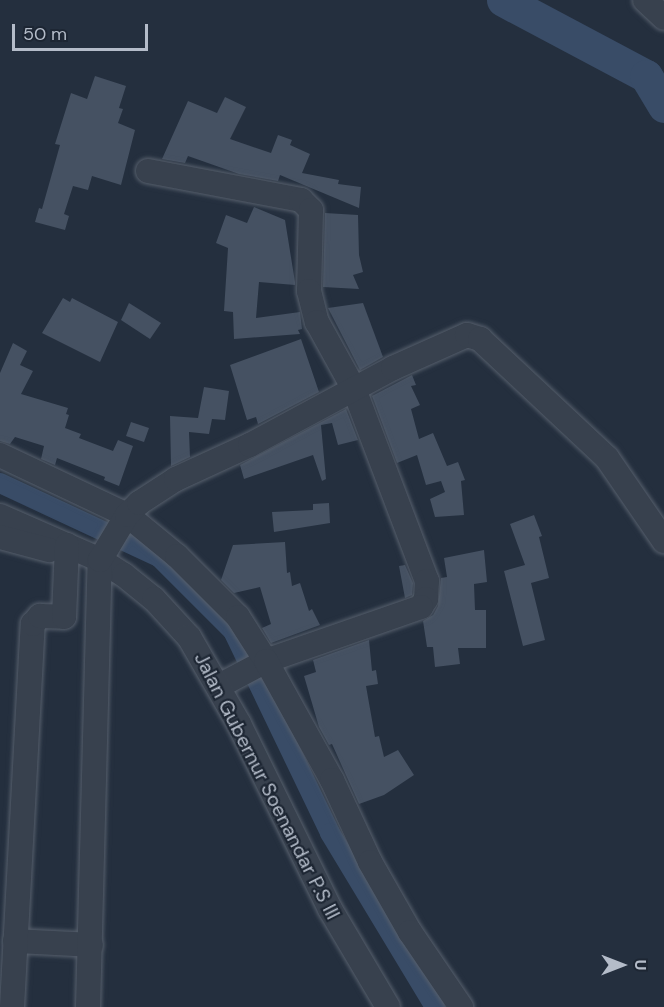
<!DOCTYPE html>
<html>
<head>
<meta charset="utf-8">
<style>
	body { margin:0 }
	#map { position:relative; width:664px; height:1007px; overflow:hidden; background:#242f3e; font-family:"DM Sans",sans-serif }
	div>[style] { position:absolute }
	.canal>* { height:20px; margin:-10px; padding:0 10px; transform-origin:10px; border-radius:10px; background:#394c67 }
	.river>* { height:33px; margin:-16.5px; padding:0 16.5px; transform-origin:16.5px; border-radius:16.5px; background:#394c67 }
	.building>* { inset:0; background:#455162 }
	.roads { filter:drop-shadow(0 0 2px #565f6c) drop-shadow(0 0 2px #565f6c) }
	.minor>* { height:24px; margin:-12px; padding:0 12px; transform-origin:12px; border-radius:12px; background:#38414e }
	span { translate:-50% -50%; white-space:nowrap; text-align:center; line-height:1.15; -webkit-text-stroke:4.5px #1d2633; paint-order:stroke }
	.street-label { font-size:20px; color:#b4bcc9 }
	.north { position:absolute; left:592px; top:935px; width:60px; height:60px; -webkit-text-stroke:4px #1d2633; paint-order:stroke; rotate:90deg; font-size:16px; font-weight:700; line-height:24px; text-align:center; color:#b4bcc9 }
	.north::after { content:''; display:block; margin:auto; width:21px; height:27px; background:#b4bcc9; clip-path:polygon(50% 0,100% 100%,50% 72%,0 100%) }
	.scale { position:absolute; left:12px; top:24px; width:136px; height:27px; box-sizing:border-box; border:3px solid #b4bcc9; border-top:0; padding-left:8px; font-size:18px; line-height:21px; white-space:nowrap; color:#b4bcc9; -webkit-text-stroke:4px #1d2633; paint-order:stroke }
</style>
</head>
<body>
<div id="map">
	<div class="canal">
		<div style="left:0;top:483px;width:175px;rotate:25deg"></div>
		<div style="left:159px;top:557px;width:105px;rotate:45deg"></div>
		<div style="left:233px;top:631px;width:224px;rotate:64.3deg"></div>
		<div style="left:330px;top:833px;width:203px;rotate:58.9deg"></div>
	</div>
	<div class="river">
		<div style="left:503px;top:0;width:162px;rotate:28deg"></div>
		<div style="left:646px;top:76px;width:35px;rotate:59deg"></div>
	</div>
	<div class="building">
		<div style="clip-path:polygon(95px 76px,126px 86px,119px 108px,123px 109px,118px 123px,135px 130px,121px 185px,92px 176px,88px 190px,73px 186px,64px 214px,69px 216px,65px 230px,35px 222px,39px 208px,42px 209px,60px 145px,55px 144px,71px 93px,87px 99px)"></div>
		<div style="clip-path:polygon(225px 97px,246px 107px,230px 139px,271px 153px,278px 135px,292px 140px,290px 145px,310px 154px,302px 173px,339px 180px,338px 184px,361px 187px,359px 208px,280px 175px,278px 181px,239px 174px,188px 156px,185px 163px,162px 159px,188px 101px,217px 113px)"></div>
		<div style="clip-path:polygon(254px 207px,285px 220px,295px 282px,295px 285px,259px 282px,256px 318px,300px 312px,302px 329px,298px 330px,300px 334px,234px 339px,233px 312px,224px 311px,228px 248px,216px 243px,226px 215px,247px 223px)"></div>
		<div style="clip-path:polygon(325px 213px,358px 215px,359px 255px,363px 272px,353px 275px,359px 289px,323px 287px)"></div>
		<div style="clip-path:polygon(63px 298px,70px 302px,72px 298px,118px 322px,100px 362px,42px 333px)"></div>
		<div style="clip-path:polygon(129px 303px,161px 323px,150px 339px,121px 320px)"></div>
		<div style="clip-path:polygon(363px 303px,383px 357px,360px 370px,328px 308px)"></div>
		<div style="clip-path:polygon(301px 339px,319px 392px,258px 424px,256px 417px,247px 420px,230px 365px)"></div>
		<div style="clip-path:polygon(13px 343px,27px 351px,20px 365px,33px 371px,21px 394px,68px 408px,66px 414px,69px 415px,65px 428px,81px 434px,79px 438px,113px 451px,118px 440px,133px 446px,119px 486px,104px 480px,105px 477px,57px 458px,55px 465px,41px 459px,44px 446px,15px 437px,10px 444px,0 441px,0 373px)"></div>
		<div style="clip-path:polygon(412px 375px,416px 385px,411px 386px,420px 405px,411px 409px,419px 439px,433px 433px,447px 466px,458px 462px,465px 480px,461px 481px,464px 515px,435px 517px,430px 499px,445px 492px,441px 481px,426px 485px,417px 455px,397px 463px,372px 396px)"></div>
		<div style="clip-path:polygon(204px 387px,229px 391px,225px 420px,212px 419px,209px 434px,189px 432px,190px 457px,171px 466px,170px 416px,198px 418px)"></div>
		<div style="clip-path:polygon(346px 409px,358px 440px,338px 445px,332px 423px,321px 425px,326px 479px,322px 481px,313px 455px,244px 479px,240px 465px)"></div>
		<div style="clip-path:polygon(131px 422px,149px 428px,144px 442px,126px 436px)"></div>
		<div style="clip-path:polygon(329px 503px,330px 523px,274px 532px,272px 512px,313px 510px,313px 504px)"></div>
		<div style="clip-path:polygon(534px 515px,542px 536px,539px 537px,549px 578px,531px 583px,545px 640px,523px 646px,504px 571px,525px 565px,510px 524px)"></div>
		<div style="clip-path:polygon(285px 542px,287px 573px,290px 572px,292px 586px,300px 583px,309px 611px,312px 609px,320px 625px,271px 643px,262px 628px,271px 624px,260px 587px,234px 593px,221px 580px,233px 545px)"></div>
		<div style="clip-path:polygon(484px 550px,487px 582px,474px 584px,475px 610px,486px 610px,486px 648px,458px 648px,460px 664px,435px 667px,433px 647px,427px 647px,423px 621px,433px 615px,438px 606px,441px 578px,447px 577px,444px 558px)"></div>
		<div style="clip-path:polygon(405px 565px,413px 583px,412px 595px,405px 598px,399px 566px)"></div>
		<div style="clip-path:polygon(369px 640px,372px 671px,376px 670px,378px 684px,366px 686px,375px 737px,379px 736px,384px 757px,398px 750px,414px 775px,384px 795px,359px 804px,332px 744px,329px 745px,319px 727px,304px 676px,316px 672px,313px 660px)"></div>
	</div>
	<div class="roads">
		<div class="minor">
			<div style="left:645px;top:0;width:26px;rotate:43deg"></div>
			<div style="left:148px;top:171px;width:156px;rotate:10.7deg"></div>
			<div style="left:301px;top:200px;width:14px;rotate:45deg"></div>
			<div style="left:311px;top:210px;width:81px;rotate:91.4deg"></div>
			<div style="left:309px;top:291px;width:32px;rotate:76deg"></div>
			<div style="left:317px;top:322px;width:77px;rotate:61.1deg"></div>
			<div style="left:354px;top:389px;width:205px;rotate:69.2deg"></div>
			<div style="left:427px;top:581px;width:18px;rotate:93deg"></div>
			<div style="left:426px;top:599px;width:9px;rotate:122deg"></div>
			<div style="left:421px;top:607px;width:164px;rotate:160.8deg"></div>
			<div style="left:266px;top:661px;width:53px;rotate:152deg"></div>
			<div style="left:0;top:455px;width:140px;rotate:25.3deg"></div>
			<div style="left:127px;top:515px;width:65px;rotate:39.4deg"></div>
			<div style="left:177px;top:556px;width:86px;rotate:45deg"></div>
			<div style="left:238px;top:617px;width:52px;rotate:57.5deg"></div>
			<div style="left:266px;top:661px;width:136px;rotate:61deg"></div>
			<div style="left:332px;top:780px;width:90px;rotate:65.1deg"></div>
			<div style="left:370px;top:862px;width:81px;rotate:60.3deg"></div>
			<div style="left:410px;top:932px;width:91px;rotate:55.8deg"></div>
			<div style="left:0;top:516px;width:109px;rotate:23.7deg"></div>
			<div style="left:100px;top:560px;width:28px;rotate:32deg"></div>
			<div style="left:124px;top:575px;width:38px;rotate:39deg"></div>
			<div style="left:154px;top:599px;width:52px;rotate:47.4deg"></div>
			<div style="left:189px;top:637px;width:100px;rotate:60.1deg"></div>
			<div style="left:239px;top:724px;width:206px;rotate:63.8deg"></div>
			<div style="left:330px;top:909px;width:114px;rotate:59.4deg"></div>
			<div style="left:0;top:537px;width:51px;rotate:14.9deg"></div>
			<div style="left:15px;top:941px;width:76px;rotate:3deg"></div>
			<div style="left:12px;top:1007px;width:384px;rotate:-86.9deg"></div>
			<div style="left:33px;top:624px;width:11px;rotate:-49deg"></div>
			<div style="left:40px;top:616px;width:24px;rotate:2deg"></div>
			<div style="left:64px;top:617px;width:72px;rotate:-87.6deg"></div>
			<div style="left:88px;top:1007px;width:447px;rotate:-88.5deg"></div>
			<div style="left:100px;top:560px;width:52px;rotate:-59deg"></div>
			<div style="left:127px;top:515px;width:17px;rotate:-45deg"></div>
			<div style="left:139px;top:503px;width:44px;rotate:-33deg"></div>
			<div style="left:176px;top:479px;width:81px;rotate:-24.7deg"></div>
			<div style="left:250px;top:445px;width:162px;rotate:-28.3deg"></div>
			<div style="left:393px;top:368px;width:81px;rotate:-24deg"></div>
			<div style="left:467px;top:335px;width:14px;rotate:17deg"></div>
			<div style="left:480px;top:339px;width:174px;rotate:43.1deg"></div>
			<div style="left:607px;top:458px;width:101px;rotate:55.5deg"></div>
		</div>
	</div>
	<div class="street-label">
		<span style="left:267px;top:786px;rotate:63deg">Jalan Gubernur Soenandar P.S III</span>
	</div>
	<div class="north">U</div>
	<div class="scale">50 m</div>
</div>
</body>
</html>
